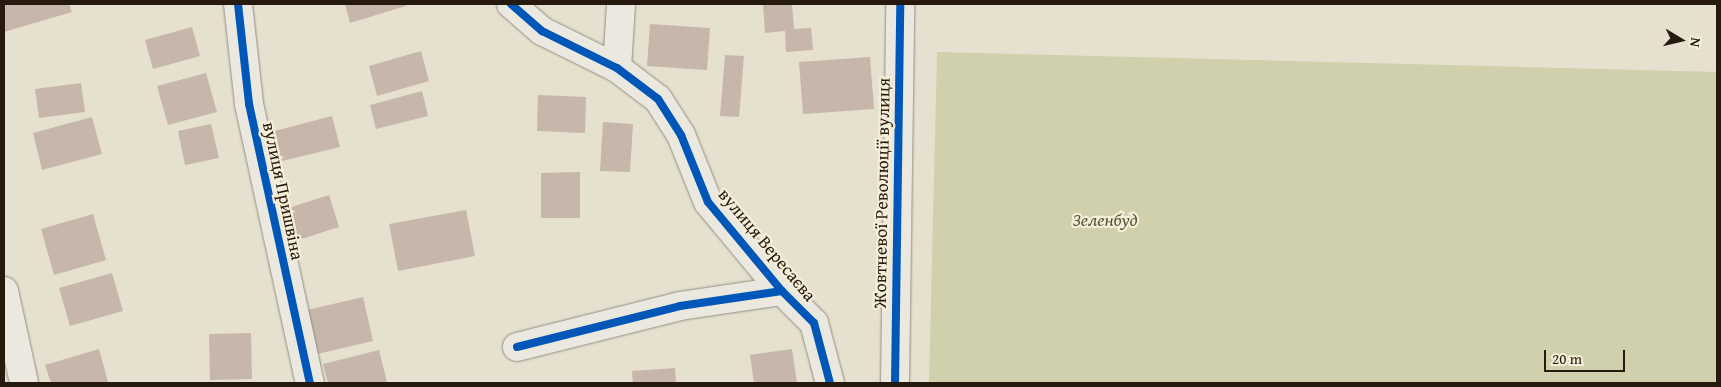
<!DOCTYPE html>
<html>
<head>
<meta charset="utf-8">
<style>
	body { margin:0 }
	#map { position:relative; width:1721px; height:387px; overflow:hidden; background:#e6e0ce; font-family:"Gentium Book Plus",serif }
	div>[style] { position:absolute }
	.green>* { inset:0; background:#d0d0ac }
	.building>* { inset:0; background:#c7b7aa }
	.roads { filter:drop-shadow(0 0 1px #938e83) drop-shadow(0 0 1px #938e83) }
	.minor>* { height:28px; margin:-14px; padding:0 14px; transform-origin:14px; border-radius:14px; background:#ebe8df }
	.cycleway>* { height:8px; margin:-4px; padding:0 4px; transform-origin:4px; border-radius:4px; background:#0057b8 }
	span { translate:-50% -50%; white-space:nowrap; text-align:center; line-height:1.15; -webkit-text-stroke:4.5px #f5eed9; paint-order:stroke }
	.street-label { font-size:18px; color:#26190e }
	.park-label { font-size:18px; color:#5b543c; font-style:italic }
	.frame { position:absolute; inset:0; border:5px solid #26190e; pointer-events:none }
	.north { position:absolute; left:1656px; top:15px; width:50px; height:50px; -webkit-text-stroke:4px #f5eed9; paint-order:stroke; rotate:99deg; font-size:14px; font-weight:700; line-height:20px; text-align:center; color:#26190e }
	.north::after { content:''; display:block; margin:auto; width:18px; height:22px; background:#26190e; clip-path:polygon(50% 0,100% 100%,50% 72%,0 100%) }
	.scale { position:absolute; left:1544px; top:350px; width:81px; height:22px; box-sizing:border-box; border:2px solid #26190e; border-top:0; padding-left:6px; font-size:15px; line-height:18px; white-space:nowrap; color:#26190e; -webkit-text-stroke:4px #f5eed9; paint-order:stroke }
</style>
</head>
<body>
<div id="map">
	<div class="green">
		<div style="clip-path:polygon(937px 52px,1717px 72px,1717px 383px,929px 383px)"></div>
	</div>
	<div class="building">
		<div style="clip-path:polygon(4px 4px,69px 4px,72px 12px,4px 32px)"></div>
		<div style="clip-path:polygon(345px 4px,405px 4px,406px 6px,350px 23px)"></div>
		<div style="clip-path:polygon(763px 4px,792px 4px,794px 29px,811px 28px,813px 50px,786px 52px,785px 31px,765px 33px)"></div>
		<div style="clip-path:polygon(650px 24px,710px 28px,707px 70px,647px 66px)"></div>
		<div style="clip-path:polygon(192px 27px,200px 56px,153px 69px,145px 40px)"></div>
		<div style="clip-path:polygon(421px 51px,429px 81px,377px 96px,369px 66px)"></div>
		<div style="clip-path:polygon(725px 55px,744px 56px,739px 117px,720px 116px)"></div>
		<div style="clip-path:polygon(870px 57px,874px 109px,803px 114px,799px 62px)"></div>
		<div style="clip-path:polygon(206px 73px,217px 112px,168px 125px,157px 86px)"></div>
		<div style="clip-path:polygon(81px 83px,85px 112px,39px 118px,35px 89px)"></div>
		<div style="clip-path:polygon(422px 91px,428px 116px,376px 129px,370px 105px)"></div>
		<div style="clip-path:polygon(538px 95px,586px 97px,585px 133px,537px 131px)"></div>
		<div style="clip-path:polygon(332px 116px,340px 147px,274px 163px,267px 133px)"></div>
		<div style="clip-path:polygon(92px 117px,102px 154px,42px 170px,33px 133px)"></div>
		<div style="clip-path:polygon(603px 122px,633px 124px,630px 172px,600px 171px)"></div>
		<div style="clip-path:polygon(211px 124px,219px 158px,185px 165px,178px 131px)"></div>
		<div style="clip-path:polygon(580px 172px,580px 218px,541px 218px,541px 173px)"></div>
		<div style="clip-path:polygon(329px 195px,339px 227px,292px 242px,282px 210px)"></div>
		<div style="clip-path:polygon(466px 210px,475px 256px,398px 271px,389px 224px)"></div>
		<div style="clip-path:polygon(93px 214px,106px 260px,54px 275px,41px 229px)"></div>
		<div style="clip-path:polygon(112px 273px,123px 311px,70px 326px,59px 288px)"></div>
		<div style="clip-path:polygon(363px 297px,373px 341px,313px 355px,303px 311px)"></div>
		<div style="clip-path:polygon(251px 333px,252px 379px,210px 380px,209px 334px)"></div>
		<div style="clip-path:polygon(99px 349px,108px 382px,51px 383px,45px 365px)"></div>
		<div style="clip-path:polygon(792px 349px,797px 383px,754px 383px,750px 355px)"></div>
		<div style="clip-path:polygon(379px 350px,387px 382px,328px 383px,323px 364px)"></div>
		<div style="clip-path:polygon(675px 368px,676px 383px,633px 383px,632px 371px)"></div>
	</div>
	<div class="roads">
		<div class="minor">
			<div style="left:238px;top:4px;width:101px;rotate:83.7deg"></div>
			<div style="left:249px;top:104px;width:286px;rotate:77.7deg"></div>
			<div style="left:511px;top:4px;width:41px;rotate:41.1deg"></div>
			<div style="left:542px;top:31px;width:84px;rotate:26.3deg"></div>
			<div style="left:617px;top:68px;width:51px;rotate:37.1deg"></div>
			<div style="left:658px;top:99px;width:43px;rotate:57.4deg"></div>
			<div style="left:681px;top:135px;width:72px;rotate:68.1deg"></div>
			<div style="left:708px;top:202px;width:116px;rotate:50.3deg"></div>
			<div style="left:782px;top:291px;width:45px;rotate:45deg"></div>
			<div style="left:814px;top:323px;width:62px;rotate:75.1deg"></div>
			<div style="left:617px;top:68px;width:64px;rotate:-86.4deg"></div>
			<div style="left:4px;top:291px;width:94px;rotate:77.7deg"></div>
			<div style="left:517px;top:347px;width:168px;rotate:-14.1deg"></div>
			<div style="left:680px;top:306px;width:103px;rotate:-8.4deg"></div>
			<div style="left:895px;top:383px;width:379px;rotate:-89.2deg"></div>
		</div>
	</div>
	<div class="cycleway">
		<div style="left:238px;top:4px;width:101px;rotate:83.7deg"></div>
		<div style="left:249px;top:104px;width:286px;rotate:77.7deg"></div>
		<div style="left:511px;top:4px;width:41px;rotate:41.1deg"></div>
		<div style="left:542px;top:31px;width:84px;rotate:26.3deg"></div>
		<div style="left:617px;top:68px;width:51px;rotate:37.1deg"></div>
		<div style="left:658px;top:99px;width:43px;rotate:57.4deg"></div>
		<div style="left:681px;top:135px;width:72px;rotate:68.1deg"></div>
		<div style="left:708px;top:202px;width:116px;rotate:50.3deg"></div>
		<div style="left:782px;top:291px;width:45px;rotate:45deg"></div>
		<div style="left:814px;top:323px;width:62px;rotate:75.1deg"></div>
		<div style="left:517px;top:347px;width:168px;rotate:-14.1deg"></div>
		<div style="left:680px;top:306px;width:103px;rotate:-8.4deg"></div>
		<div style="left:895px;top:383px;width:379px;rotate:-89.2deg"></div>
	</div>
	<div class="street-label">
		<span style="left:283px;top:191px;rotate:78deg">вулиця Пришвіна</span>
		<span style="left:882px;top:193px;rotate:-89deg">Жовтневої Революції вулиця</span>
		<span style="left:767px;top:245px;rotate:50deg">вулиця Вересаєва</span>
	</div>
	<div class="park-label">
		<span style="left:1105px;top:220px">Зеленбуд</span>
	</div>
	<div class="frame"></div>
	<div class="north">N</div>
	<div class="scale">20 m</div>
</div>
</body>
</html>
